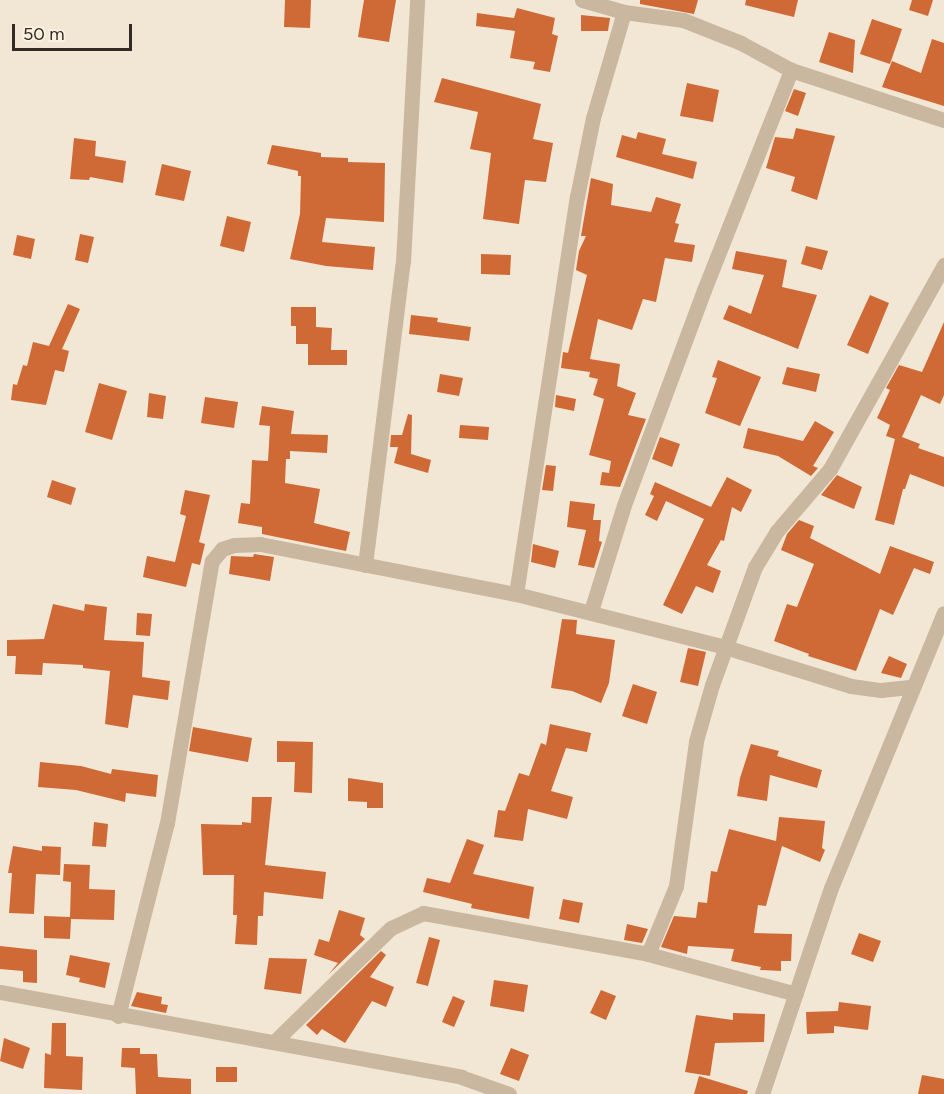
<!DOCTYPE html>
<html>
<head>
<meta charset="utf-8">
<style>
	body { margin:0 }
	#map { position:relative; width:944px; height:1094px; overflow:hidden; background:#f2e7d4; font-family:Figtree,sans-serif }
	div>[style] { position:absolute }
	.building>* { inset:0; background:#cf6935 }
	.minor>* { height:15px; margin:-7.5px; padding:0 7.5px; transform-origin:7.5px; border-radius:7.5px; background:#cab7a0 }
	span { translate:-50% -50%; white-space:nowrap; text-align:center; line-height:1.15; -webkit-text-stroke:4.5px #faf1e0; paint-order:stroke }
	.scale { position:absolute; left:12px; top:24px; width:120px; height:27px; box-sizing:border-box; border:3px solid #332a24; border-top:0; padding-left:8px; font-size:18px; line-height:21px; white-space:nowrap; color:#332a24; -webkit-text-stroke:4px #faf1e0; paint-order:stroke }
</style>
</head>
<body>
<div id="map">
	<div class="building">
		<div style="clip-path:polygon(285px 0,311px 0,310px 28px,284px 27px)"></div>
		<div style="clip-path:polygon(364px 0,396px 0,389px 42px,358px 37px)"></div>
		<div style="clip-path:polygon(640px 0,698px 0,694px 14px,640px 4px)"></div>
		<div style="clip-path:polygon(746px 0,798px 0,794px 17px,745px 5px)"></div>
		<div style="clip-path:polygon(912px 0,933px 0,928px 16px,909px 10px)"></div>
		<div style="clip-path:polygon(517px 8px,555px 18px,552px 34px,558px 36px,550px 72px,533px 69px,535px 62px,510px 58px,515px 31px,476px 26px,477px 13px,514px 18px)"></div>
		<div style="clip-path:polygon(581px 15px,610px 18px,608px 31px,581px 31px)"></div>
		<div style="clip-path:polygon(872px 19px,902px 29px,890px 64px,860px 54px)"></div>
		<div style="clip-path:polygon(829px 32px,855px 40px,853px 73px,819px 62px)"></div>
		<div style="clip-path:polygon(932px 39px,944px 43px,944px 106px,882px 87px,892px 61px,921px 73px)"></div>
		<div style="clip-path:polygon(442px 78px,541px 104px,533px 139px,553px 143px,546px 182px,525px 180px,519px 224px,483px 219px,491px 153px,470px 149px,478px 112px,434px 102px)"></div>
		<div style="clip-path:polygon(687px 83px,719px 90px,713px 122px,680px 116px)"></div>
		<div style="clip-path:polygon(794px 89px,806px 93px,798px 116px,785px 111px)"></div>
		<div style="clip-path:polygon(796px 128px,835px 136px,817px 200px,791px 191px,795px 177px,766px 168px,775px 137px,793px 139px)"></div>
		<div style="clip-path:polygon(638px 132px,666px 139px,662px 154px,697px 162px,693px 179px,616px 157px,622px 135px,636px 139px)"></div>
		<div style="clip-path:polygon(74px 138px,96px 141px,95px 156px,126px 161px,123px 183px,90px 177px,89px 180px,70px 179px)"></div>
		<div style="clip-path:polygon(272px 145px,321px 153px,321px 157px,348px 158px,348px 162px,385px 163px,384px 222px,326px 218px,322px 242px,375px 247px,373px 270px,326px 266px,290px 259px,300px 214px,301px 176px,298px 176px,298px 171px,267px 164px)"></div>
		<div style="clip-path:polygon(162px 164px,191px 171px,184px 201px,155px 195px)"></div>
		<div style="clip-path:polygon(591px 178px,613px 184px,611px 205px,651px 212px,656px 197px,681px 204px,675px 223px,679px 224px,674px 242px,695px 245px,692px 262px,665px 258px,656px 302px,643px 299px,632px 330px,598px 319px,590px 359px,620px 364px,617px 386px,636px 393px,628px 415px,646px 419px,620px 487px,600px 485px,602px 472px,609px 473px,611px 461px,589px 455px,604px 399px,593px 395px,598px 379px,589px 377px,590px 372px,561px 368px,563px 352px,568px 353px,587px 275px,576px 270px,579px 251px,586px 236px,581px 236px)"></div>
		<div style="clip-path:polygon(227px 216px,251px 222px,244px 252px,220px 246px)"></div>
		<div style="clip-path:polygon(80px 234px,94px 237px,88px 263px,75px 260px)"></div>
		<div style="clip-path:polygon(17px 235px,35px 239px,31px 259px,13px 255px)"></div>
		<div style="clip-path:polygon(806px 246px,828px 251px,822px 270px,801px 264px)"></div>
		<div style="clip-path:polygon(736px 251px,787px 260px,782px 287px,817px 295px,798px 349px,723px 319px,729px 305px,751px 314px,764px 275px,732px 269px)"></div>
		<div style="clip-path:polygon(481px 254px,511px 255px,510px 275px,481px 274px)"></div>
		<div style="clip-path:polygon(870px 295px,889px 303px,868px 354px,847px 345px)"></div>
		<div style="clip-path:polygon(68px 304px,80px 309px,62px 349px,69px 351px,64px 372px,55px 370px,46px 405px,11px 400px,13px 384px,17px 385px,23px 365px,27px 366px,33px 342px,49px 346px)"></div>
		<div style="clip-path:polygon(291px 307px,316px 307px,316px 327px,332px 328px,331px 350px,347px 350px,347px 365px,308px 365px,308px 344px,296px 344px,296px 326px,291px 326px)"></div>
		<div style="clip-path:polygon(411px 315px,438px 318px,437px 322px,471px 327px,469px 341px,409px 334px)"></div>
		<div style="clip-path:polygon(944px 322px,944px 395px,940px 404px,921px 395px,902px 437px,920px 444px,918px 448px,944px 457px,944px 487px,910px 474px,905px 489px,903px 489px,894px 525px,875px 520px,895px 439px,886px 436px,890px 425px,877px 418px,890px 390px,886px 388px,899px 365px,922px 372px)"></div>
		<div style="clip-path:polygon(718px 360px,761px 377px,740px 426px,705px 413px,717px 378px,712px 377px)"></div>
		<div style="clip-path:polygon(787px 367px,820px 374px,816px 392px,782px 384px)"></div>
		<div style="clip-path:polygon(440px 374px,463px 378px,459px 396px,437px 392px)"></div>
		<div style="clip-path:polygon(99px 383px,127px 391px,112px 440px,85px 432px)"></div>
		<div style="clip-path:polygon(149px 393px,166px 396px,163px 419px,147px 417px)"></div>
		<div style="clip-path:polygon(556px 395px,576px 399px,574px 411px,555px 407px)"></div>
		<div style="clip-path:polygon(205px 397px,238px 402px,234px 428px,201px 423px)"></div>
		<div style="clip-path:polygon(262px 406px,294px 411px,291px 434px,328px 435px,327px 453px,290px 451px,290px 459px,286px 459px,285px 483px,320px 489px,314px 523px,350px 532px,346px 551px,262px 534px,262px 527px,238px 523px,241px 503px,250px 504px,252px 460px,268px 461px,270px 426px,259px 425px)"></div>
		<div style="clip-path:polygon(408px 414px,412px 415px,411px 454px,431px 460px,428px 473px,394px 463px,398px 447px,390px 447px,391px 435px,402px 435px)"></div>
		<div style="clip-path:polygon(815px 421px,834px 432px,813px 466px,818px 468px,811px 476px,778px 456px,743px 448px,748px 428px,803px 441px)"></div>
		<div style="clip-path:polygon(460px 425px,489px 427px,488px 440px,459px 438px)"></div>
		<div style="clip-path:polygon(660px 437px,680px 444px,672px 467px,652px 459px)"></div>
		<div style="clip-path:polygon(546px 465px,556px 466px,553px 491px,542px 490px)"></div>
		<div style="clip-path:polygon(837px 475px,862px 487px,854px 509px,821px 495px)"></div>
		<div style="clip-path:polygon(727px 477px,752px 490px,741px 512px,732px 507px,724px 541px,721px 540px,707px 565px,721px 571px,713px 593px,696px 586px,682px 614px,663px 605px,704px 519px,666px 501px,657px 521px,645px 515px,654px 496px,650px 494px,655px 482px,711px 507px)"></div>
		<div style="clip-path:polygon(52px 480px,76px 488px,71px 505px,47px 497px)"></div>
		<div style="clip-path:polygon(185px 490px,210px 495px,199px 542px,205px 544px,200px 565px,192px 563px,186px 587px,143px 577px,147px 556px,175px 562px,186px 516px,180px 514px)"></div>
		<div style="clip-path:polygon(570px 501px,595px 504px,593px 520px,601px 520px,599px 541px,602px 542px,594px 568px,578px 565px,586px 530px,567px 527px)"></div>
		<div style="clip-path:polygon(799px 520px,814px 526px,810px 538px,880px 574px,890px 546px,934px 562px,930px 574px,914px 568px,893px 615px,880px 609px,856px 671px,808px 656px,809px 654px,774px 641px,787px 604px,797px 607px,814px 564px,781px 550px,787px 534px)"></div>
		<div style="clip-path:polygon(533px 544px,559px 551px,555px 568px,531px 562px)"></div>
		<div style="clip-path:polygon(254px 554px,274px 557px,270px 581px,229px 574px,231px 556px,253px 557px)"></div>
		<div style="clip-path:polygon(53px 604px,84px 611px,85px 604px,107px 607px,104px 640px,144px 642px,142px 677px,170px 681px,168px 700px,133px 695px,128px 728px,105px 724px,110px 671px,83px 668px,83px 665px,43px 663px,42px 675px,15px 674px,16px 656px,7px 656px,7px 640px,44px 639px)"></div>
		<div style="clip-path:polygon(137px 613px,152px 614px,150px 636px,136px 635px)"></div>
		<div style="clip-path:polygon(562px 619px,577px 620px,576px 634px,615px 640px,609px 683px,601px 703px,572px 691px,551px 688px)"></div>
		<div style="clip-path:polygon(688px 648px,706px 652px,698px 686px,680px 682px)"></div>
		<div style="clip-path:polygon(889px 656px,907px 664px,901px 678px,881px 673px)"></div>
		<div style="clip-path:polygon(633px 684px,657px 692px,647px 724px,622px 716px)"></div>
		<div style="clip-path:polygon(550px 724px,591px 733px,587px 752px,566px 748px,551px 791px,573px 797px,567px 819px,528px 809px,523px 841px,494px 837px,498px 810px,505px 811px,519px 773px,529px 776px,541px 743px,546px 745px)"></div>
		<div style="clip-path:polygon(193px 727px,252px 738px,248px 762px,189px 751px)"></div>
		<div style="clip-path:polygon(277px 741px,313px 742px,312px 793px,294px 792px,295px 762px,277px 762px)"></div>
		<div style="clip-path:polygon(751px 744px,779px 751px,777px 756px,822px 770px,817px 788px,770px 775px,767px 801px,737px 796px,740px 778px)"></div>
		<div style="clip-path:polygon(40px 762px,81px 766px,111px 774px,112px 769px,158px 775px,156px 797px,126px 793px,125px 802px,76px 790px,38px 787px)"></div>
		<div style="clip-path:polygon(348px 778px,383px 783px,383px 808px,367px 808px,367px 802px,348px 801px)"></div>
		<div style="clip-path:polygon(252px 797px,272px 797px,265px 865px,326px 872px,323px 899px,264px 892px,263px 916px,258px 916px,257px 945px,235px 944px,237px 915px,233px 915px,234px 875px,203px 875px,201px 824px,242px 825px,242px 822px,251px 823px)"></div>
		<div style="clip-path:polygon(779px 817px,825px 821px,822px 848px,825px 850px,820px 862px,782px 846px,766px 906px,758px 905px,754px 933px,792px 934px,791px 961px,781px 961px,781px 971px,760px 970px,761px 967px,731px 961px,734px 949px,688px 946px,687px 954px,661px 947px,674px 916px,696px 918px,698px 902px,707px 903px,711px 871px,717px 872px,729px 829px,776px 841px)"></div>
		<div style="clip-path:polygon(94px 822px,108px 824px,106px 847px,92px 846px)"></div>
		<div style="clip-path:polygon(467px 839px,484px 845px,473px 874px,534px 887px,529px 919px,471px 908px,472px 904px,423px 892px,427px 878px,450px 883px)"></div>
		<div style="clip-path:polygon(13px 846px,42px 851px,42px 846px,61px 847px,60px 875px,36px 874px,34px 914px,9px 913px,12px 873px,8px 873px)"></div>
		<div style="clip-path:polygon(64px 864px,90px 865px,89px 889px,115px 890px,114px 920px,71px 919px,70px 939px,44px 938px,44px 916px,70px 917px,71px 882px,63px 881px)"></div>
		<div style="clip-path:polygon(563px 899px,583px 903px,579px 923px,559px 919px)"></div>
		<div style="clip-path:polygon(339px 910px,365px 918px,360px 935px,365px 939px,328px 975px,338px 963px,314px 955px,319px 939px,329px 942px)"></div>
		<div style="clip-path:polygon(627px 924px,648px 929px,642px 943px,624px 940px)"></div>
		<div style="clip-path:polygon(859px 933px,881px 941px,873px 962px,851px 954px)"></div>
		<div style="clip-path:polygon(429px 937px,440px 940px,428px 986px,416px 983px)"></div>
		<div style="clip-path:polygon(0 946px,37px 950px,37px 983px,23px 982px,23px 971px,0 969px)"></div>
		<div style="clip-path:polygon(381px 951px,386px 955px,370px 977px,394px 987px,386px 1007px,372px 1001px,345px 1043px,322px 1029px,317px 1035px,306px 1025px)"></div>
		<div style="clip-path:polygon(70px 955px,110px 963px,105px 988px,79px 982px,80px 978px,66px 975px)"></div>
		<div style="clip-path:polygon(269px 958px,307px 959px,301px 994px,264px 989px)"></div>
		<div style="clip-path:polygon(494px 980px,528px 985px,524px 1012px,490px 1006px)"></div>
		<div style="clip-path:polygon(601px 990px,616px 996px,606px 1020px,590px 1013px)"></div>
		<div style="clip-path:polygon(137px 992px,162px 997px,161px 1004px,168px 1005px,166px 1013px,131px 1006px)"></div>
		<div style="clip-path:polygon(453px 996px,465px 1001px,454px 1027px,442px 1022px)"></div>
		<div style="clip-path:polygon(839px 1002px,871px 1006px,868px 1030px,834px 1026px,834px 1033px,807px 1034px,806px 1012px,838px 1011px)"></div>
		<div style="clip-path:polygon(733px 1013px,765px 1014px,764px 1042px,715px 1043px,710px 1076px,685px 1072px,696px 1015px,733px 1020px)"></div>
		<div style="clip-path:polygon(52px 1023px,66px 1023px,66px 1056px,83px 1057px,82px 1090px,44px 1088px,45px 1053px,51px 1055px)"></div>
		<div style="clip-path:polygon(4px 1038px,30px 1048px,23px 1069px,0 1061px)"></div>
		<div style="clip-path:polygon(122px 1048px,140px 1048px,140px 1054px,157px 1054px,158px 1077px,191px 1079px,191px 1094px,136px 1094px,135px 1068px,121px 1067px)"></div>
		<div style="clip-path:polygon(511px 1048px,529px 1055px,519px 1081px,500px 1074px)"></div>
		<div style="clip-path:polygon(216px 1067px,237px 1067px,237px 1082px,216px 1082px)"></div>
		<div style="clip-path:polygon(922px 1075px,944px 1079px,944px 1094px,918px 1094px)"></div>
		<div style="clip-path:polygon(699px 1076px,748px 1091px,747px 1094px,694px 1094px)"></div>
	</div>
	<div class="minor">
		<div style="left:582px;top:0;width:44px;rotate:15.9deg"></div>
		<div style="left:624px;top:12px;width:60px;rotate:7.7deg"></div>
		<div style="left:683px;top:20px;width:62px;rotate:21.6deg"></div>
		<div style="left:741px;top:43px;width:57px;rotate:28.4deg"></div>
		<div style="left:791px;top:70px;width:161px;rotate:18.1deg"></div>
		<div style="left:365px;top:565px;width:305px;rotate:-82.9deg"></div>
		<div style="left:403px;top:262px;width:262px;rotate:-86.9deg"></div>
		<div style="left:516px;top:594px;width:402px;rotate:-81.3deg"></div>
		<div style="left:577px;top:197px;width:81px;rotate:-78.6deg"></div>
		<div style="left:593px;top:118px;width:110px;rotate:-73.7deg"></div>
		<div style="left:591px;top:611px;width:111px;rotate:-72.7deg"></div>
		<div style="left:624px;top:505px;width:229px;rotate:-69.6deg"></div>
		<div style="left:704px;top:290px;width:237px;rotate:-68.4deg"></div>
		<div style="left:648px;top:954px;width:74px;rotate:-67.6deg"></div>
		<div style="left:676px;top:886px;width:146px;rotate:-82.1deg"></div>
		<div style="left:696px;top:741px;width:58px;rotate:-74.1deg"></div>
		<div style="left:712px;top:685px;width:126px;rotate:-70deg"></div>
		<div style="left:755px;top:567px;width:42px;rotate:-58.6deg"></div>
		<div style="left:777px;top:531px;width:82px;rotate:-49.5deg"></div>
		<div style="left:830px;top:469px;width:234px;rotate:-60.8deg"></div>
		<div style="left:0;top:992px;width:469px;rotate:10.4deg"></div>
		<div style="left:461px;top:1077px;width:51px;rotate:19.5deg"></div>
		<div style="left:118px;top:1016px;width:199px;rotate:-75.8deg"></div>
		<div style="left:167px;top:823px;width:266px;rotate:-80.3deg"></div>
		<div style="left:212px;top:561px;width:16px;rotate:-50deg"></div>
		<div style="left:222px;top:549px;width:13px;rotate:-18deg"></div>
		<div style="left:234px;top:545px;width:26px;rotate:-2deg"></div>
		<div style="left:260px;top:544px;width:261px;rotate:11.1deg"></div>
		<div style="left:516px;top:594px;width:216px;rotate:14.2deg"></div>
		<div style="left:725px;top:647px;width:132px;rotate:17.2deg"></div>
		<div style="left:851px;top:686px;width:30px;rotate:8deg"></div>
		<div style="left:881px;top:690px;width:31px;rotate:-6deg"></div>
		<div style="left:274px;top:1042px;width:163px;rotate:-44.3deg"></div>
		<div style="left:391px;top:928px;width:35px;rotate:-25deg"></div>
		<div style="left:423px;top:913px;width:229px;rotate:10.3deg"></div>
		<div style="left:648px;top:954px;width:153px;rotate:15.1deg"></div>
		<div style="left:762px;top:1094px;width:217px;rotate:-71.5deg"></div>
		<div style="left:831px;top:888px;width:297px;rotate:-67.7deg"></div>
	</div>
	<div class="scale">50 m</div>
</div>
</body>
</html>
